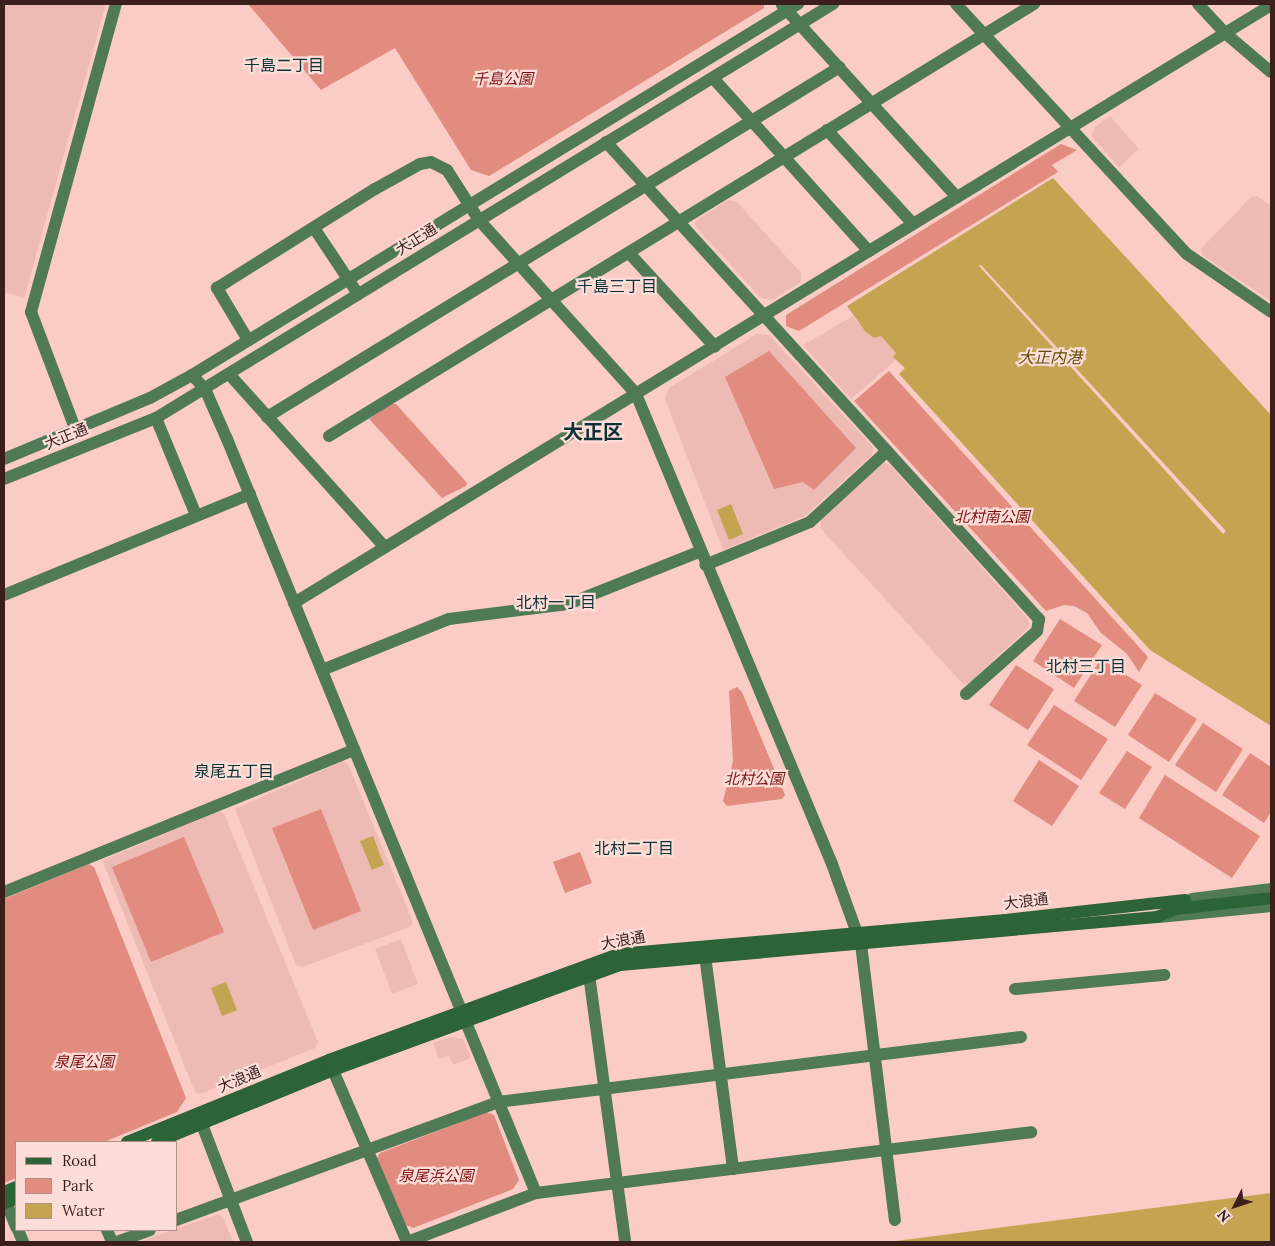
<!DOCTYPE html>
<html>
<head>
<meta charset="utf-8">
<style>
	body { margin:0 }
	#map { position:relative; width:1275px; height:1246px; overflow:hidden; background:#faccc5; font-family:Lora,"Noto Sans JP",serif }
	div>[style] { position:absolute }
	.built>* { inset:0; background:#eebbb4 }
	.green>* { inset:0; background:#e28b7f }
	.water>* { inset:0; background:#c5a451 }
	.pier>* { inset:0; background:#faccc5 }
	.secondary>* { height:12px; margin:-6px; padding:0 6px; transform-origin:6px; border-radius:6px; background:#4f7a55 }
	.primary>* { height:12px; margin:-6px; padding:0 6px; transform-origin:6px; border-radius:6px; background:#2c6337 }
	span { translate:-50% -50%; white-space:nowrap; text-align:center; line-height:1.15; -webkit-text-stroke:4.5px #fcddd8; paint-order:stroke }
	.park-label { font-size:15px; color:#7c120f; font-style:italic }
	.street-label { font-size:15px; color:#3b1f1b }
	.neighbourhood-label { font-size:16px; color:#0d3034 }
	.water-label { font-size:16px; color:#614b06; font-style:italic }
	.district-label { font-size:20px; color:#0d3034; font-weight:700 }
	.frame { position:absolute; inset:0; border:5px solid #3b1f1b; pointer-events:none }
	.legend { position:absolute; left:15px; top:1141px; width:162px; height:90px; box-sizing:border-box; background:#fcddd8; border:1px solid #af918c; margin:0; padding:6px 9px; list-style:none; font-size:15px; color:#3b1f1b }
	.legend li { display:flex; align-items:center; gap:10px; height:25px }
	.legend b { width:25px; border:1px solid #af918c }
	.north { position:absolute; left:1210px; top:1181px; width:50px; height:50px; -webkit-text-stroke:4px #fcddd8; paint-order:stroke; rotate:229deg; font-size:14px; font-weight:700; line-height:20px; text-align:center; color:#3b1f1b }
	.north::after { content:''; display:block; margin:auto; width:18px; height:22px; background:#3b1f1b; clip-path:polygon(50% 0,100% 100%,50% 72%,0 100%) }
</style>
</head>
<body>
<div id="map">
	<div class="built">
		<div style="clip-path:polygon(4px 4px,106px 4px,24px 298px,4px 292px)"></div>
		<div style="clip-path:polygon(1110px 116px,1139px 149px,1119px 167px,1092px 137px,1094px 128px)"></div>
		<div style="clip-path:polygon(1257px 196px,1271px 206px,1271px 301px,1202px 255px,1201px 249px,1251px 197px)"></div>
		<div style="clip-path:polygon(728px 200px,736px 201px,801px 273px,801px 282px,772px 300px,761px 298px,696px 227px,695px 221px)"></div>
		<div style="clip-path:polygon(853px 316px,865px 331px,881px 336px,896px 353px,893px 357px,896px 360px,851px 399px,803px 345px)"></div>
		<div style="clip-path:polygon(757px 334px,769px 335px,873px 447px,872px 455px,805px 516px,723px 550px,665px 399px,669px 388px)"></div>
		<div style="clip-path:polygon(882px 462px,889px 464px,1029px 620px,1029px 627px,969px 683px,963px 684px,821px 529px,821px 517px)"></div>
		<div style="clip-path:polygon(343px 761px,348px 764px,413px 922px,410px 927px,302px 967px,296px 965px,235px 809px)"></div>
		<div style="clip-path:polygon(220px 811px,224px 814px,318px 1042px,315px 1048px,200px 1094px,195px 1092px,103px 862px,105px 859px)"></div>
		<div style="clip-path:polygon(401px 939px,418px 984px,392px 994px,375px 949px)"></div>
		<div style="clip-path:polygon(452px 1037px,463px 1039px,471px 1058px,453px 1065px,449px 1056px,439px 1059px,433px 1043px)"></div>
		<div style="clip-path:polygon(218px 1214px,223px 1217px,233px 1242px,139px 1242px)"></div>
	</div>
	<div class="green">
		<div style="clip-path:polygon(248px 4px,764px 4px,764px 8px,489px 176px,471px 170px,395px 48px,321px 90px)"></div>
		<div style="clip-path:polygon(1061px 144px,1077px 150px,1052px 165px,1058px 172px,799px 331px,786px 326px,786px 315px)"></div>
		<div style="clip-path:polygon(769px 351px,856px 448px,814px 490px,803px 482px,774px 489px,725px 377px)"></div>
		<div style="clip-path:polygon(889px 371px,1148px 657px,1139px 672px,1127px 654px,1101px 633px,1087px 613px,1074px 606px,1064px 605px,1046px 611px,854px 401px)"></div>
		<div style="clip-path:polygon(390px 404px,396px 404px,467px 483px,466px 486px,442px 498px,369px 419px)"></div>
		<div style="clip-path:polygon(1060px 619px,1102px 645px,1074px 688px,1033px 661px)"></div>
		<div style="clip-path:polygon(1101px 659px,1142px 685px,1115px 727px,1074px 701px)"></div>
		<div style="clip-path:polygon(1016px 665px,1054px 689px,1028px 730px,989px 705px)"></div>
		<div style="clip-path:polygon(737px 687px,742px 692px,785px 795px,782px 799px,727px 806px,723px 801px,733px 761px,729px 691px)"></div>
		<div style="clip-path:polygon(1155px 693px,1197px 719px,1169px 762px,1128px 735px)"></div>
		<div style="clip-path:polygon(1054px 705px,1108px 739px,1081px 780px,1027px 745px)"></div>
		<div style="clip-path:polygon(1203px 723px,1243px 749px,1216px 792px,1175px 765px)"></div>
		<div style="clip-path:polygon(1127px 751px,1152px 767px,1125px 809px,1099px 793px)"></div>
		<div style="clip-path:polygon(1250px 753px,1271px 767px,1271px 812px,1264px 823px,1222px 795px)"></div>
		<div style="clip-path:polygon(1039px 760px,1079px 786px,1052px 826px,1013px 801px)"></div>
		<div style="clip-path:polygon(1165px 775px,1260px 836px,1232px 878px,1139px 818px)"></div>
		<div style="clip-path:polygon(321px 809px,361px 911px,313px 930px,272px 828px)"></div>
		<div style="clip-path:polygon(184px 837px,224px 932px,151px 962px,112px 867px)"></div>
		<div style="clip-path:polygon(580px 852px,592px 883px,565px 893px,553px 862px)"></div>
		<div style="clip-path:polygon(89px 864px,94px 867px,186px 1098px,177px 1112px,104px 1142px,16px 1142px,16px 1178px,4px 1183px,4px 899px)"></div>
		<div style="clip-path:polygon(487px 1112px,494px 1115px,519px 1180px,513px 1189px,413px 1228px,406px 1225px,377px 1158px,380px 1153px)"></div>
	</div>
	<div class="water">
		<div style="clip-path:polygon(1053px 178px,1271px 415px,1271px 726px,1150px 650px,899px 374px,905px 368px,893px 357px,896px 353px,881px 336px,874px 338px,865px 331px,847px 306px)"></div>
		<div style="clip-path:polygon(731px 504px,743px 534px,729px 540px,717px 510px)"></div>
		<div style="clip-path:polygon(373px 836px,384px 865px,372px 870px,360px 841px)"></div>
		<div style="clip-path:polygon(226px 982px,237px 1010px,222px 1016px,211px 988px)"></div>
		<div style="clip-path:polygon(1271px 1193px,1271px 1242px,888px 1242px)"></div>
	</div>
	<div class="pier">
		<div style="clip-path:polygon(981px 265px,1226px 531px,1223px 534px,979px 266px)"></div>
	</div>
	<div class="secondary">
		<div style="left:956px;top:4px;width:340px;rotate:47.3deg"></div>
		<div style="left:1187px;top:254px;width:102px;rotate:34.6deg"></div>
		<div style="left:1198px;top:4px;width:40px;rotate:47deg"></div>
		<div style="left:1225px;top:33px;width:60px;rotate:40.3deg"></div>
		<div style="left:782px;top:5px;width:260px;rotate:47.7deg"></div>
		<div style="left:713px;top:78px;width:233px;rotate:48deg"></div>
		<div style="left:827px;top:130px;width:127px;rotate:47.5deg"></div>
		<div style="left:606px;top:142px;width:418px;rotate:47.7deg"></div>
		<div style="left:887px;top:451px;width:105px;rotate:137.3deg"></div>
		<div style="left:810px;top:522px;width:113px;rotate:157.7deg"></div>
		<div style="left:314px;top:228px;width:79px;rotate:56.3deg"></div>
		<div style="left:629px;top:253px;width:127px;rotate:47.5deg"></div>
		<div style="left:248px;top:340px;width:61px;rotate:-120.8deg"></div>
		<div style="left:217px;top:288px;width:186px;rotate:-32.1deg"></div>
		<div style="left:375px;top:189px;width:51px;rotate:-29.1deg"></div>
		<div style="left:420px;top:164px;width:11px;rotate:-10deg"></div>
		<div style="left:431px;top:162px;width:18px;rotate:27deg"></div>
		<div style="left:447px;top:170px;width:59px;rotate:57.4deg"></div>
		<div style="left:479px;top:220px;width:234px;rotate:47.9deg"></div>
		<div style="left:636px;top:394px;width:509px;rotate:67.36deg"></div>
		<div style="left:832px;top:864px;width:85px;rotate:70.1deg"></div>
		<div style="left:861px;top:944px;width:278px;rotate:83deg"></div>
		<div style="left:229px;top:374px;width:233px;rotate:48deg"></div>
		<div style="left:192px;top:375px;width:19px;rotate:47deg"></div>
		<div style="left:205px;top:389px;width:55px;rotate:66.3deg"></div>
		<div style="left:227px;top:439px;width:815px;rotate:67.72deg"></div>
		<div style="left:267px;top:417px;width:671px;rotate:-31.42deg"></div>
		<div style="left:156px;top:418px;width:105px;rotate:67.6deg"></div>
		<div style="left:76px;top:431px;width:127px;rotate:-110.7deg"></div>
		<div style="left:31px;top:312px;width:320px;rotate:-74.6deg"></div>
		<div style="left:329px;top:436px;width:827px;rotate:-31.5deg"></div>
		<div style="left:887px;top:451px;width:227px;rotate:47.9deg"></div>
		<div style="left:1039px;top:619px;width:12px;rotate:99deg"></div>
		<div style="left:1037px;top:631px;width:95px;rotate:138.4deg"></div>
		<div style="left:4px;top:459px;width:158px;rotate:-22.7deg"></div>
		<div style="left:150px;top:398px;width:48px;rotate:-28.7deg"></div>
		<div style="left:192px;top:375px;width:711px;rotate:-31.48deg"></div>
		<div style="left:4px;top:479px;width:164px;rotate:-21.9deg"></div>
		<div style="left:156px;top:418px;width:794px;rotate:-31.45deg"></div>
		<div style="left:4px;top:595px;width:266px;rotate:-22.3deg"></div>
		<div style="left:294px;top:603px;width:1145px;rotate:-31.47deg"></div>
		<div style="left:322px;top:670px;width:137px;rotate:-21.9deg"></div>
		<div style="left:449px;top:619px;width:120px;rotate:-7.2deg"></div>
		<div style="left:568px;top:604px;width:141px;rotate:-21.7deg"></div>
		<div style="left:4px;top:892px;width:378px;rotate:-22.1deg"></div>
		<div style="left:1192px;top:899px;width:80px;rotate:-7.2deg"></div>
		<div style="left:1159px;top:917px;width:113px;rotate:-5.6deg"></div>
		<div style="left:704px;top:948px;width:223px;rotate:82.5deg"></div>
		<div style="left:588px;top:967px;width:277px;rotate:82.3deg"></div>
		<div style="left:1015px;top:989px;width:150px;rotate:-5.4deg"></div>
		<div style="left:329px;top:1061px;width:197px;rotate:66.7deg"></div>
		<div style="left:198px;top:1114px;width:137px;rotate:69.1deg"></div>
		<div style="left:4px;top:1197px;width:32px;rotate:68deg"></div>
		<div style="left:176px;top:1220px;width:343px;rotate:-20.1deg"></div>
		<div style="left:498px;top:1102px;width:527px;rotate:-7.08deg"></div>
		<div style="left:18px;top:1230px;width:13px;rotate:67deg"></div>
		<div style="left:107px;top:1230px;width:13px;rotate:67deg"></div>
		<div style="left:117px;top:1242px;width:35px;rotate:-20deg"></div>
		<div style="left:407px;top:1242px;width:138px;rotate:-20.8deg"></div>
		<div style="left:536px;top:1193px;width:499px;rotate:-7deg"></div>
	</div>
	<div class="primary">
		<div style="left:127px;top:1142px;width:218px;rotate:-22.1deg"></div>
		<div style="left:329px;top:1060px;width:308px;rotate:-20.1deg"></div>
		<div style="left:618px;top:954px;width:389px;rotate:-5deg"></div>
		<div style="left:1006px;top:920px;width:180px;rotate:-6.4deg"></div>
		<div style="left:157px;top:1142px;width:190px;rotate:-22.2deg"></div>
		<div style="left:333px;top:1070px;width:306px;rotate:-20.1deg"></div>
		<div style="left:620px;top:965px;width:539px;rotate:-5.11deg"></div>
		<div style="left:1157px;top:917px;width:21px;rotate:-23deg"></div>
		<div style="left:1176px;top:909px;width:96px;rotate:-6.6deg"></div>
		<div style="left:4px;top:1192px;width:13px;rotate:-23deg"></div>
		<div style="left:4px;top:1203px;width:13px;rotate:-18deg"></div>
	</div>
	<div class="park-label">
		<span style="left:503px;top:79px">千島公園</span>
		<span style="left:992px;top:517px">北村南公園</span>
		<span style="left:754px;top:779px">北村公園</span>
		<span style="left:84px;top:1062px">泉尾公園</span>
		<span style="left:436px;top:1176px">泉尾浜公園</span>
	</div>
	<div class="street-label">
		<span style="left:416px;top:239px;rotate:-32deg">大正通</span>
		<span style="left:66px;top:436px;rotate:-22deg">大正通</span>
		<span style="left:1026px;top:901px;rotate:-7deg">大浪通</span>
		<span style="left:623px;top:940px;rotate:-10deg">大浪通</span>
		<span style="left:239px;top:1079px;rotate:-23deg">大浪通</span>
	</div>
	<div class="neighbourhood-label">
		<span style="left:284px;top:65px">千島二丁目</span>
		<span style="left:617px;top:286px">千島三丁目</span>
		<span style="left:556px;top:602px">北村一丁目</span>
		<span style="left:1086px;top:666px">北村三丁目</span>
		<span style="left:234px;top:771px">泉尾五丁目</span>
		<span style="left:634px;top:848px">北村二丁目</span>
	</div>
	<div class="water-label">
		<span style="left:1050px;top:357px">大正内港</span>
	</div>
	<div class="district-label">
		<span style="left:593px;top:431px">大正区</span>
	</div>
	<div class="frame"></div>
	<ul class="legend">
	<li><b style="height:6px;background:#2c6337"></b>Road</li>
	<li><b style="height:14px;background:#e28b7f"></b>Park</li>
	<li><b style="height:14px;background:#c5a451"></b>Water</li>
	</ul>
	<div class="north">N</div>
</div>
</body>
</html>
